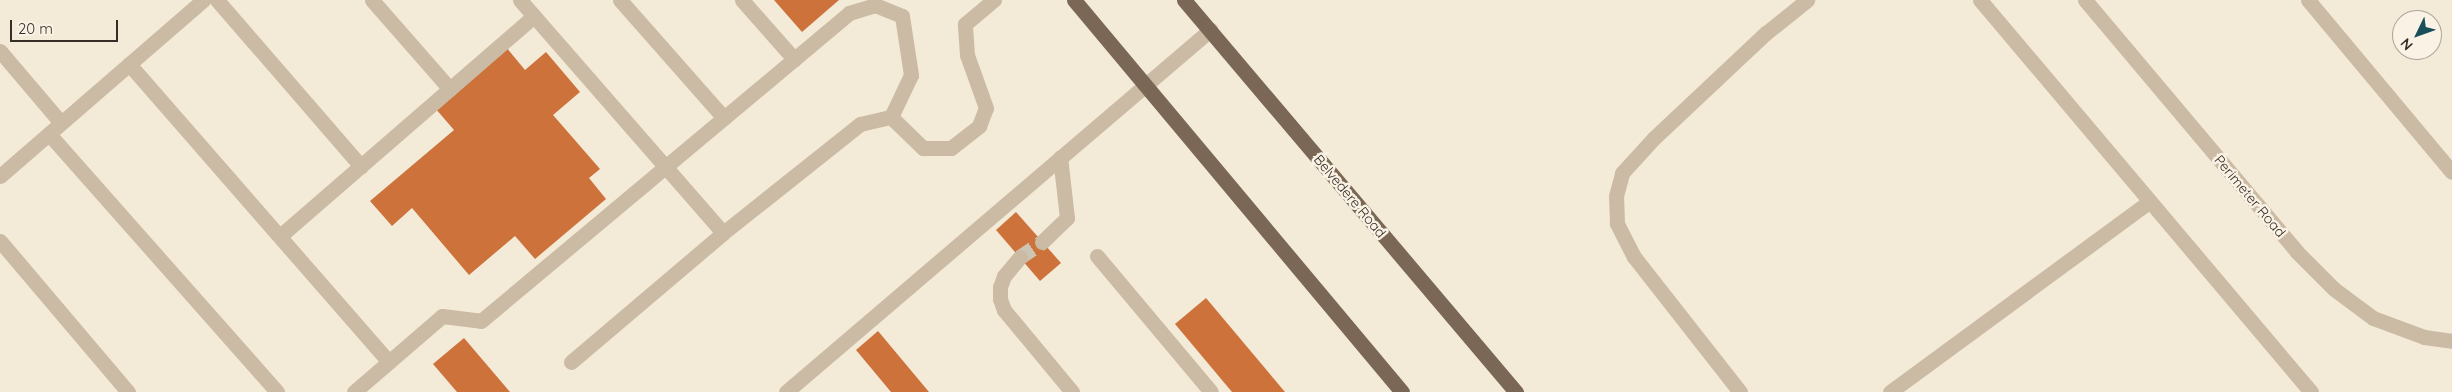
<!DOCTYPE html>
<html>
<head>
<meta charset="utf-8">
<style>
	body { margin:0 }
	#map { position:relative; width:2452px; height:392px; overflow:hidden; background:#f3ead8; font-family:Quicksand,sans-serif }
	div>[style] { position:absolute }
	.building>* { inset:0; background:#ce723b }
	.minor-tunnel>* { height:15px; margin-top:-7.5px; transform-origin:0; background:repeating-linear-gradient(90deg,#cdc4b4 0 15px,transparent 0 23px) }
	.minor>* { height:15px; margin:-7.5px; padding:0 7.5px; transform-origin:7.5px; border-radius:7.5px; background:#ccbba4 }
	.major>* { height:15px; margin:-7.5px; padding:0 7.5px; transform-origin:7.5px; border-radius:7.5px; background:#7a6756 }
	span { translate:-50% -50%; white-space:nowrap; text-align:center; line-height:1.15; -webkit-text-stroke:5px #faf3e5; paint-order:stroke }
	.street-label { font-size:14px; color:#362d26 }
	.north { position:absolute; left:2392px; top:10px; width:50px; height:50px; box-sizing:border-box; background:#faf3e5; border:1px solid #aca499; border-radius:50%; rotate:228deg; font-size:14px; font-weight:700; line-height:20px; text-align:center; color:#362d26 }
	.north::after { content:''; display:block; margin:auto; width:18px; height:22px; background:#194e5b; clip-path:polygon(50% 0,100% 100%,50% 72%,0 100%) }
	.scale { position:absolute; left:10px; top:20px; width:108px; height:22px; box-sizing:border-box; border:2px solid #362d26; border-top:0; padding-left:6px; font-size:15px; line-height:18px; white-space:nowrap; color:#362d26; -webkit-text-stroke:4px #faf3e5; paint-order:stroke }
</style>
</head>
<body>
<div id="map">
	<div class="building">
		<div style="clip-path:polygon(774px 0,839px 0,802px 32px)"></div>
		<div style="clip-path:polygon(506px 47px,525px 70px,546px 52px,580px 92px,553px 115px,600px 169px,589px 178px,606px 199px,535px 259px,515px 236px,469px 275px,412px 208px,392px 226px,370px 201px,454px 130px,435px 108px)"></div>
		<div style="clip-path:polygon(1016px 212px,1061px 263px,1040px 281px,996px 230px)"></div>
		<div style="clip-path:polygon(1206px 298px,1285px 392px,1232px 392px,1175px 324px)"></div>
		<div style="clip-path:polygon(878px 331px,929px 392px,891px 392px,856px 350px)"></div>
		<div style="clip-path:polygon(464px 338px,510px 392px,457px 392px,433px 364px)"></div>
	</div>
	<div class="minor-tunnel">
		<div style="left:1020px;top:257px;width:27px;rotate:-34deg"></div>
	</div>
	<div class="minor">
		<div style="left:217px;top:0;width:220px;rotate:49.1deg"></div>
		<div style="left:372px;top:0;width:118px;rotate:48.8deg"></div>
		<div style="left:520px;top:0;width:309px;rotate:48.9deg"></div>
		<div style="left:620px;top:0;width:157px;rotate:48.6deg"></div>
		<div style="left:742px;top:0;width:79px;rotate:48.6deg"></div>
		<div style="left:1980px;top:0;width:513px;rotate:49.82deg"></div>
		<div style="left:2085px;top:0;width:329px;rotate:49.9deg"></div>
		<div style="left:2297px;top:252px;width:52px;rotate:45deg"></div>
		<div style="left:2334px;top:289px;width:49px;rotate:36.6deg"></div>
		<div style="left:2373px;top:318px;width:54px;rotate:20.4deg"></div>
		<div style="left:2424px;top:337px;width:28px;rotate:8deg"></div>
		<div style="left:2308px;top:0;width:224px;rotate:50.1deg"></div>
		<div style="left:0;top:51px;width:94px;rotate:49.7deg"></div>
		<div style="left:129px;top:64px;width:395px;rotate:48.9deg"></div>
		<div style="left:891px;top:117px;width:45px;rotate:44.1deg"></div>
		<div style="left:923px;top:148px;width:28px"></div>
		<div style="left:951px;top:148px;width:36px;rotate:-38deg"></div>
		<div style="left:979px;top:126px;width:19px;rotate:-69deg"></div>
		<div style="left:986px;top:108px;width:56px;rotate:-109.7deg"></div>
		<div style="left:967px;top:55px;width:31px;rotate:-94deg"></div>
		<div style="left:965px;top:24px;width:38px;rotate:-40deg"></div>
		<div style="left:49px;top:134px;width:344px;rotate:48.5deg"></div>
		<div style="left:0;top:176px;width:269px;rotate:-40.9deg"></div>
		<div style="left:280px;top:236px;width:336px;rotate:-40.9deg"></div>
		<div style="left:0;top:241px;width:198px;rotate:49.7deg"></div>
		<div style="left:1042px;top:242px;width:35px;rotate:-44deg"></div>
		<div style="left:1067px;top:218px;width:61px;rotate:-96.5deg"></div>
		<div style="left:1097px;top:256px;width:177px;rotate:50deg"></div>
		<div style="left:1020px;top:257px;width:25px;rotate:130deg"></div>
		<div style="left:1004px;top:276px;width:12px;rotate:110deg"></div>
		<div style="left:1000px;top:287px;width:12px;rotate:90deg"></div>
		<div style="left:1000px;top:299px;width:12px;rotate:70deg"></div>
		<div style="left:1004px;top:310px;width:107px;rotate:50.3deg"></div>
		<div style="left:571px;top:362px;width:199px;rotate:-40.3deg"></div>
		<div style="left:723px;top:233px;width:175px;rotate:-38.5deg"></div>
		<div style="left:860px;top:124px;width:32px;rotate:-13deg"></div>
		<div style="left:354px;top:392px;width:116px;rotate:-40.8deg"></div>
		<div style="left:442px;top:316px;width:39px;rotate:7deg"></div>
		<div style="left:481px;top:321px;width:480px;rotate:-39.9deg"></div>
		<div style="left:849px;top:13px;width:27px;rotate:-17deg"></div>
		<div style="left:875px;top:5px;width:29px;rotate:22deg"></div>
		<div style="left:902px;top:16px;width:60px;rotate:81.3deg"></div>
		<div style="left:911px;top:75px;width:47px;rotate:115.5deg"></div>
		<div style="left:786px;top:392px;width:558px;rotate:-40.49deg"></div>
		<div style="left:1740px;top:392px;width:172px;rotate:-128.1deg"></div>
		<div style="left:1634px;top:257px;width:38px;rotate:-117deg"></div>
		<div style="left:1617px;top:223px;width:27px;rotate:-92deg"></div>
		<div style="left:1616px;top:196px;width:24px;rotate:-75deg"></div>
		<div style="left:1622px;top:173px;width:47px;rotate:-47.6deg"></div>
		<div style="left:1654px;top:138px;width:154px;rotate:-43.2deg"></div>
		<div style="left:1766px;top:33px;width:53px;rotate:-38.8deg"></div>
		<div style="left:1890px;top:392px;width:321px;rotate:-36.3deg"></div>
	</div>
	<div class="major">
		<div style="left:1074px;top:0;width:511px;rotate:50.08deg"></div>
		<div style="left:1184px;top:0;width:514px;rotate:49.74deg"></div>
	</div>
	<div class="street-label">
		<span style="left:1350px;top:196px;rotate:50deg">Belvedere Road</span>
		<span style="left:2250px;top:196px;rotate:50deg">Perimeter Road</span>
	</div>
	<div class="north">N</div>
	<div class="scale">20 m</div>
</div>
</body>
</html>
